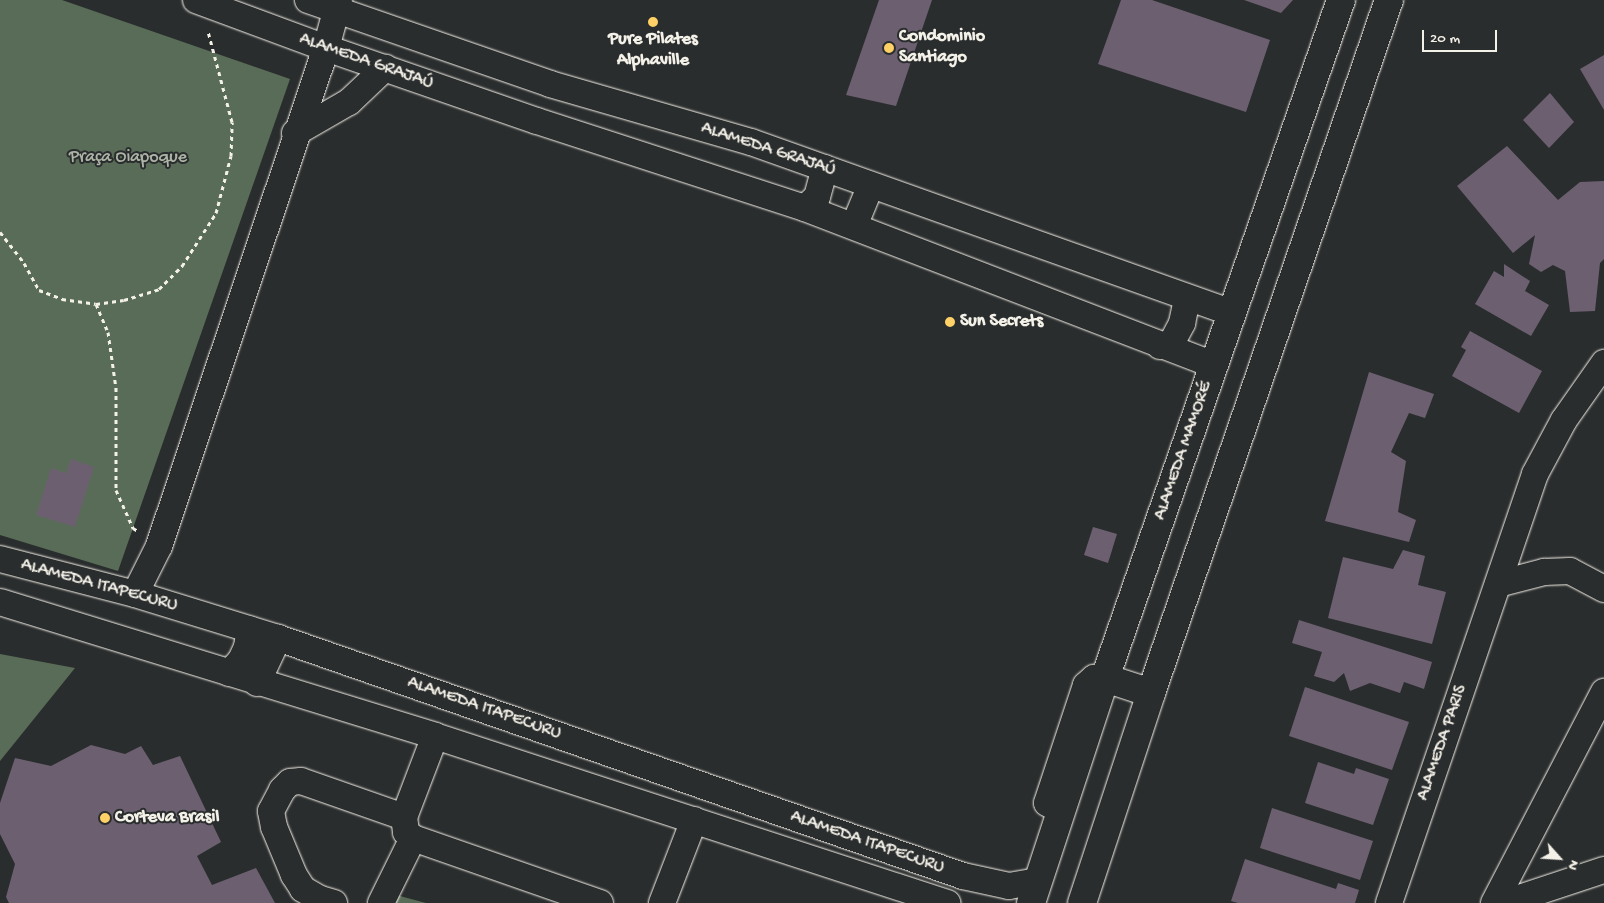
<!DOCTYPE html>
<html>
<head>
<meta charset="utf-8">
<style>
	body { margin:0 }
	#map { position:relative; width:1604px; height:903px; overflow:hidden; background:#2a2d2e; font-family:"Gochi Hand",sans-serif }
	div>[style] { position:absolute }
	.green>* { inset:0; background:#596c57 }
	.building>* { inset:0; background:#6c6070 }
	.path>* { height:3px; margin-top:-1.5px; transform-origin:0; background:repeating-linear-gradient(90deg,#f4f1e8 0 4px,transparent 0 8px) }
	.roads { filter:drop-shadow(0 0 1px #f4f1e8) drop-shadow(0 0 1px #f4f1e8) }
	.minor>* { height:26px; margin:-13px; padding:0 13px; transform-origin:13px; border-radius:13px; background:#2a2d2e }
	.major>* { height:28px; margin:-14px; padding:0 14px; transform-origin:14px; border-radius:14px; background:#2a2d2e }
	.dots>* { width:14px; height:14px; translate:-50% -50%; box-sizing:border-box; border:2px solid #2a2d2e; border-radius:50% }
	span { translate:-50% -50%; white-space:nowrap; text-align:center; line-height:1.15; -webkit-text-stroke:4px #2a2d2e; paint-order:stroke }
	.poi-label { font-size:18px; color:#f4f1e8; font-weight:700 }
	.left { translate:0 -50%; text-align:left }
	.street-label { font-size:18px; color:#f4f1e8 }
	.park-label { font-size:18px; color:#aeb5a7 }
	.north { position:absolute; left:1534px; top:833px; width:50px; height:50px; -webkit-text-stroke:4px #2a2d2e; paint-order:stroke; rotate:116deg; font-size:14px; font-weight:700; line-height:20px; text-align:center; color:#f4f1e8 }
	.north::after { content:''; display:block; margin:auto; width:18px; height:22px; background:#f4f1e8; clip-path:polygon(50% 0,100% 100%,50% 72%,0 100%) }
	.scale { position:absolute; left:1422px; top:30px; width:75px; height:22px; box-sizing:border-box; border:2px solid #f4f1e8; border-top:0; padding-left:6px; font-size:15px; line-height:18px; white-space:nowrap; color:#f4f1e8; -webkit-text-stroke:4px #2a2d2e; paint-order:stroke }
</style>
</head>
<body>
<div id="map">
	<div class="green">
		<div style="clip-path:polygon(0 0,62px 0,290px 79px,118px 571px,0 535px)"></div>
		<div style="clip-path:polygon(0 654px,75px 668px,0 761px)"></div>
		<div style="clip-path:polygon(396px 895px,426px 903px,393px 903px)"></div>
	</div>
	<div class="building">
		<div style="clip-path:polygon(879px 0,932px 0,896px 106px,846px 95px)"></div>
		<div style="clip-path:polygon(1121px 0,1152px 0,1270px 40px,1246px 112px,1098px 64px)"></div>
		<div style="clip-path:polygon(1244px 0,1293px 0,1281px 13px)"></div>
		<div style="clip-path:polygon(1604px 55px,1604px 110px,1580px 69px)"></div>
		<div style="clip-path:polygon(1550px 93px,1574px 122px,1549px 148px,1523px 120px)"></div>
		<div style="clip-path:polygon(1507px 146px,1558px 200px,1580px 182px,1604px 181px,1604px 259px,1600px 263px,1595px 311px,1570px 312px,1565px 271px,1553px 265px,1541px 272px,1529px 264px,1535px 235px,1513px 253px,1457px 186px)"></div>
		<div style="clip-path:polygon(1504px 264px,1530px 281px,1525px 291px,1549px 305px,1531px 336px,1475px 304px,1494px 271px,1504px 277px)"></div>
		<div style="clip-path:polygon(1470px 331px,1542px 371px,1519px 413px,1452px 376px,1466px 350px,1461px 347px)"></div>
		<div style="clip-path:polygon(1369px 372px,1434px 394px,1425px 418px,1409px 413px,1391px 452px,1406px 461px,1398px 512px,1416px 520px,1409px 542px,1325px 521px)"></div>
		<div style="clip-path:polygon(71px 459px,94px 467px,75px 527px,36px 515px,51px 468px,66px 473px)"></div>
		<div style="clip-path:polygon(1093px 527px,1117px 534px,1108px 563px,1084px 555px)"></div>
		<div style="clip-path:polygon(1403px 550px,1425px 556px,1418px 585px,1446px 592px,1432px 644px,1328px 618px,1343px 557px,1393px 569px)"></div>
		<div style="clip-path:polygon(1299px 620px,1432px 662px,1424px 689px,1404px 682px,1400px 693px,1370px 683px,1350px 691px,1344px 673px,1334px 682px,1314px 676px,1322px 652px,1292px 643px)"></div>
		<div style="clip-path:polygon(1305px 687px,1409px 722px,1392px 770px,1289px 736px)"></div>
		<div style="clip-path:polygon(91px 745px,125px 754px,141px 746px,153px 765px,180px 756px,221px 842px,197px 856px,212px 885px,256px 868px,275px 903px,9px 903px,6px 897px,15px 864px,0 834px,0 803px,15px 758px,51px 766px)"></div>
		<div style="clip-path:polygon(1318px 762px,1354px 774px,1356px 768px,1389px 779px,1373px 825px,1305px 803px)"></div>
		<div style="clip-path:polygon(1272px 808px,1373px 841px,1360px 880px,1260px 848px)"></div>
		<div style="clip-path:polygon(1245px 859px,1336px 889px,1338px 883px,1359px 890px,1355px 903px,1238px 903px,1231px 901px)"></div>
	</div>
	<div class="path">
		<div style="left:0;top:232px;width:39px;rotate:52deg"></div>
		<div style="left:24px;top:263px;width:31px;rotate:61deg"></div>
		<div style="left:39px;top:290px;width:25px;rotate:21deg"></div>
		<div style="left:62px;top:299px;width:34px;rotate:8deg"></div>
		<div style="left:96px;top:304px;width:28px;rotate:-8deg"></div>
		<div style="left:124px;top:300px;width:37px;rotate:-17deg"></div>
		<div style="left:159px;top:289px;width:33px;rotate:-45deg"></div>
		<div style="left:182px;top:266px;width:63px;rotate:-57.3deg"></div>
		<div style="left:216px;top:213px;width:59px;rotate:-75.3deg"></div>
		<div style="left:231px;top:156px;width:34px;rotate:-88deg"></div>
		<div style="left:232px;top:122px;width:94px;rotate:-104.8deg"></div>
		<div style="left:96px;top:304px;width:30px;rotate:67deg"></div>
		<div style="left:108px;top:332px;width:57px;rotate:81.9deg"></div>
		<div style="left:116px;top:388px;width:102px;rotate:90deg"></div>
		<div style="left:116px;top:490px;width:42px;rotate:65.9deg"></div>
		<div style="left:133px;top:528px;width:6px;rotate:31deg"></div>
	</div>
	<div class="roads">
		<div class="minor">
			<div style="left:196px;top:0;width:139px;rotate:20.3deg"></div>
			<div style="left:326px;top:48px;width:223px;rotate:19.1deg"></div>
			<div style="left:537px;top:121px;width:282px;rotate:18deg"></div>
			<div style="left:805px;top:208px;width:437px;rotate:21deg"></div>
			<div style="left:308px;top:0;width:256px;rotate:19.1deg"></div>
			<div style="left:550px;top:84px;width:209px;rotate:16.1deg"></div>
			<div style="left:751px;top:142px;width:510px;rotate:19.57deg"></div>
			<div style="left:295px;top:133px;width:62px;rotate:-29.9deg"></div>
			<div style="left:349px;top:102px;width:50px;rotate:-43.4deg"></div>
			<div style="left:805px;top:208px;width:16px;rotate:-43deg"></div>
			<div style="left:817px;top:197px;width:30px;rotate:-75deg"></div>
			<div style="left:854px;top:226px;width:44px;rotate:-67.5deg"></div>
			<div style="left:1160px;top:346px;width:11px;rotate:-10deg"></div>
			<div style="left:1171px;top:344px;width:24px;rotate:-62deg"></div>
			<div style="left:1182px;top:323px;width:25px;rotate:-78deg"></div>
			<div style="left:0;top:559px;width:139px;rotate:14.5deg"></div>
			<div style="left:135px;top:594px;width:150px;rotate:17.1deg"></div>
			<div style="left:278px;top:638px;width:725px;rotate:19.16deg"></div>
			<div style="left:963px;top:876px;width:47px;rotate:12.3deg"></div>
			<div style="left:1009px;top:886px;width:29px;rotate:-10deg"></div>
			<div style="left:1498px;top:584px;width:48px;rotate:-14.6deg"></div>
			<div style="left:1544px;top:572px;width:26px;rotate:-2deg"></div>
			<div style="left:1570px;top:571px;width:38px;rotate:28deg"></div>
			<div style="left:135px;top:594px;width:54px;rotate:-63.4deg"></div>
			<div style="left:159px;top:546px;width:525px;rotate:-71.46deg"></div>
			<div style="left:326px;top:48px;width:50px;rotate:-74.8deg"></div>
			<div style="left:0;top:602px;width:455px;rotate:17.1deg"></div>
			<div style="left:435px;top:736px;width:539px;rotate:18.06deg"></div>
			<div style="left:229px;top:673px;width:18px;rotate:-47deg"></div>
			<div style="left:241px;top:660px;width:14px;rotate:-65deg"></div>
			<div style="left:247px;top:647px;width:18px;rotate:-81deg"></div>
			<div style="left:257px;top:683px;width:50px;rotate:-65deg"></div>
			<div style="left:435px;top:736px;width:87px;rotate:110.9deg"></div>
			<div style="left:404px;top:817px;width:15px;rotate:82deg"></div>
			<div style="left:406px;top:832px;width:9px;rotate:41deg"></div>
			<div style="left:413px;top:838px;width:198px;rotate:19.2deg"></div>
			<div style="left:1061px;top:811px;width:16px;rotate:-150deg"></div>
			<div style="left:1047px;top:803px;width:124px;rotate:-71.7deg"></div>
			<div style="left:1086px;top:685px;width:11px;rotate:-41deg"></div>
			<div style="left:1094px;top:678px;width:11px"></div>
			<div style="left:334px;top:903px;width:15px;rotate:-164deg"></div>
			<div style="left:320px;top:899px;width:20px;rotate:-150deg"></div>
			<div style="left:303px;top:889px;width:17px;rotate:-123deg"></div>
			<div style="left:294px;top:875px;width:52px;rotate:-112.6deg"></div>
			<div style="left:274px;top:827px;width:16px;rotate:-101deg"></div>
			<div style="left:271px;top:811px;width:24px;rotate:-62deg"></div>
			<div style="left:282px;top:790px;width:11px;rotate:-45deg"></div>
			<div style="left:290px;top:782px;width:11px;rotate:-5deg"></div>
			<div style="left:301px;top:781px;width:109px;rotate:19.3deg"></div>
			<div style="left:381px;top:903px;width:72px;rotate:-63.8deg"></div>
			<div style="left:662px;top:903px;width:89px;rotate:-68.9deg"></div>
			<div style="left:1389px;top:903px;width:453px;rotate:-71.2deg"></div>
			<div style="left:1535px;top:474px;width:61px;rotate:-61.8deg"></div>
			<div style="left:1564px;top:420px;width:70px;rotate:-54.9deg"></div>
			<div style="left:1494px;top:903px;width:238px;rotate:-62.5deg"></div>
			<div style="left:1504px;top:903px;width:105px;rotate:-18.3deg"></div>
		</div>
		<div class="major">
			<div style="left:1105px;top:678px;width:48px;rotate:18.1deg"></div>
			<div style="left:1031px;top:903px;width:237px;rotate:-71.8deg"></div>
			<div style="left:1105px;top:678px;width:718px;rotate:-70.81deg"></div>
			<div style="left:1082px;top:903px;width:221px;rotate:-71.8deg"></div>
			<div style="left:1151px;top:693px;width:733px;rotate:-71.05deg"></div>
		</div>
	</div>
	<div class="dots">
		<div style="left:653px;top:22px;background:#ffd166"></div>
		<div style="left:889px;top:48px;background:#ffd166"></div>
		<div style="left:950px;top:322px;background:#ffd166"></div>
		<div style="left:105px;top:818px;background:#ffd166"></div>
	</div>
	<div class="poi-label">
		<span class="left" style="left:899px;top:48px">Condominio<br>Santiago</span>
		<span style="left:653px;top:51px">Pure Pilates<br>Alphaville</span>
		<span class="left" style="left:960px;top:322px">Sun Secrets</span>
		<span class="left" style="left:115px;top:818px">Corteva Brasil</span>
	</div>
	<div class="street-label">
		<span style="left:366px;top:62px;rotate:19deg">ALAMEDA GRAJAÚ</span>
		<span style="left:768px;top:150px;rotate:18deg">ALAMEDA GRAJAÚ</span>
		<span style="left:1184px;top:451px;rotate:-71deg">ALAMEDA MAMORÉ</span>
		<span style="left:99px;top:586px;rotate:15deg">ALAMEDA ITAPECURU</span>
		<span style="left:484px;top:709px;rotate:19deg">ALAMEDA ITAPECURU</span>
		<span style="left:1443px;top:743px;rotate:-71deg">ALAMEDA PARIS</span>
		<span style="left:867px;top:843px;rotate:19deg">ALAMEDA ITAPECURU</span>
	</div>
	<div class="park-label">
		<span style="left:128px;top:158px">Praça Oiapoque</span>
	</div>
	<div class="north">N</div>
	<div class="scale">20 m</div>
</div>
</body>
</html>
